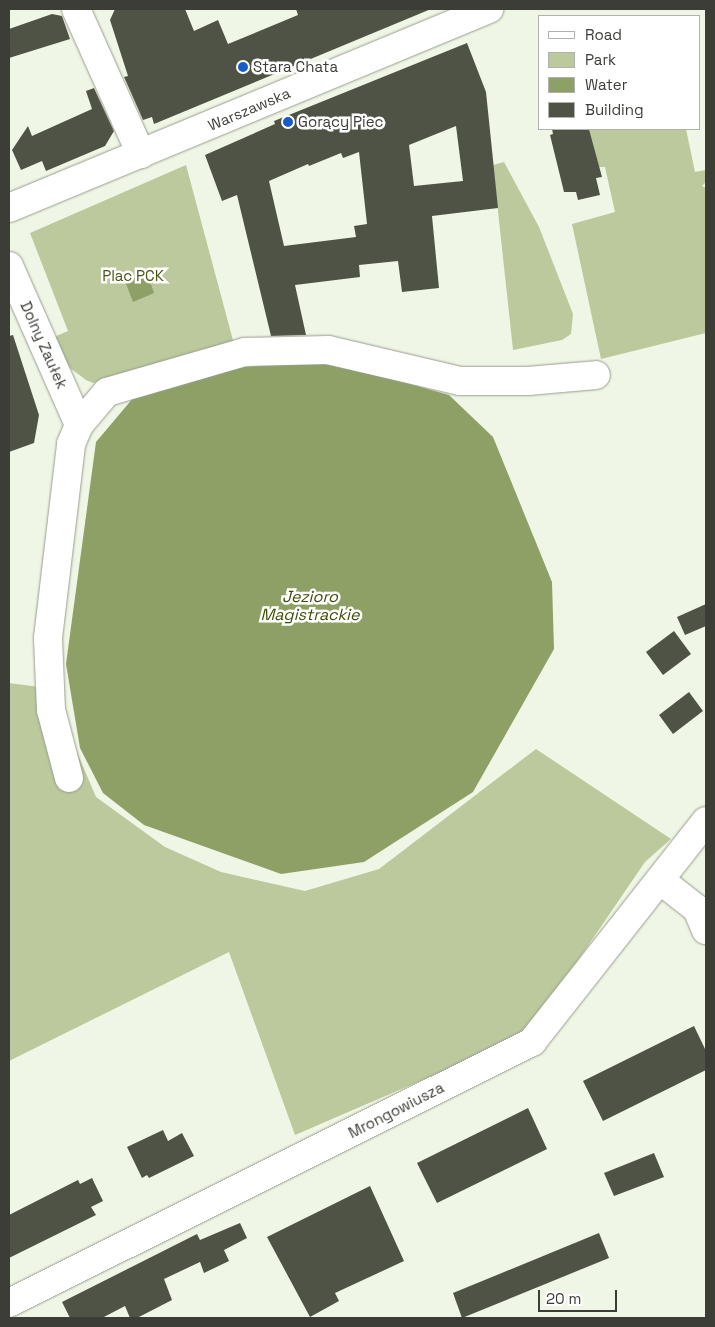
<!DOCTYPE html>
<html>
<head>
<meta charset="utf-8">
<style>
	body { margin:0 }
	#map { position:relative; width:715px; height:1327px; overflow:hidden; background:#f0f6e5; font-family:"Space Grotesk",sans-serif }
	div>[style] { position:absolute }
	.green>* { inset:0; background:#bbc99d }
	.water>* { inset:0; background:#8ea065 }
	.building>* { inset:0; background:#4f5346 }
	.roads { filter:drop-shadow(0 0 1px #989d8e) drop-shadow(0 0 1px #989d8e) }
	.minor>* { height:28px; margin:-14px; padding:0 14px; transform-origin:14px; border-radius:14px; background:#fff }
	.dots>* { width:14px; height:14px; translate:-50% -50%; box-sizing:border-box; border:2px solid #fff; border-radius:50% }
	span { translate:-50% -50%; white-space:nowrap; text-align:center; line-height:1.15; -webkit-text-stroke:5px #fff; paint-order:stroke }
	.poi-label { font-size:15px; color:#3b3d36 }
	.left { translate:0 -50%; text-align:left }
	.street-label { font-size:15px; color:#3b3d36 }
	.park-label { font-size:15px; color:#465613 }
	.water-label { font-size:16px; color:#3d4c05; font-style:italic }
	.frame { position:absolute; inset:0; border:10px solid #3b3d36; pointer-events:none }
	.legend { position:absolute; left:538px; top:15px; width:162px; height:115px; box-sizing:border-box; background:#fff; border:1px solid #b1b1af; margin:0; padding:6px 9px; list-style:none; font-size:15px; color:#3b3d36 }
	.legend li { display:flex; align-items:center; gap:10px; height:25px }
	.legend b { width:25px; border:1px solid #b1b1af }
	.scale { position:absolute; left:538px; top:1290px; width:79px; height:22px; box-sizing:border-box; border:2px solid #3b3d36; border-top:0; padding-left:6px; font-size:15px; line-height:18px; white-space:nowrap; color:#3b3d36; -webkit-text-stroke:4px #fff; paint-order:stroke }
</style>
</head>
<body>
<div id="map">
	<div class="green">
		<div style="clip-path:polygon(589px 129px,686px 129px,695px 172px,706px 170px,706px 182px,702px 186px,706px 188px,706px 333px,601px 359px,572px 224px,615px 212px,605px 167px,599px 167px)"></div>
		<div style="clip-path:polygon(504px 162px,539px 227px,573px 314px,571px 334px,562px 340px,513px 350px,493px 165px)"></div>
		<div style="clip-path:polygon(186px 165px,234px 344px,93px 383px,86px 380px,62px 362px,54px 337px,68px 331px,30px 233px)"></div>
		<div style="clip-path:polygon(9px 683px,62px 690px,68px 731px,96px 797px,165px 847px,221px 872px,305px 891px,379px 869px,536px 749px,671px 839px,645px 862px,527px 1035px,295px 1135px,229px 952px,9px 1061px)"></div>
	</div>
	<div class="water">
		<div style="clip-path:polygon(147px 273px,154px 293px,133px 302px,125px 281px)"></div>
		<div style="clip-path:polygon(310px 361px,389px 378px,449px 395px,493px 437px,552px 582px,554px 649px,473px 792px,364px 862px,281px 874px,144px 825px,103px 793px,80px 748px,66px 664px,96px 442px,134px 397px,223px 369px)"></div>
	</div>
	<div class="building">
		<div style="clip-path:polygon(115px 9px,185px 9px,194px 31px,218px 20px,228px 44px,298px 15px,296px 9px,431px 9px,154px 124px,152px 117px,143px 120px,124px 77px,128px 76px,110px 20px)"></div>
		<div style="clip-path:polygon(52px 14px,62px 16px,70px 39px,9px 58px,9px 29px)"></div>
		<div style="clip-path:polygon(evenodd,467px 43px,486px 92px,498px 208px,432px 216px,439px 288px,402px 292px,398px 261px,359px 265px,360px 277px,295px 285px,306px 335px,271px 336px,237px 195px,222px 201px,205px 155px,275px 124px,274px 121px,467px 43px,456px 126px,463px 181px,414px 186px,409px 145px,456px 126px,467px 43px,359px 152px,367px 224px,354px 226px,356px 237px,284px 246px,269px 181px,308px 164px,309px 166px,341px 153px,343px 158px,359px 152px)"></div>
		<div style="clip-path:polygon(94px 88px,114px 131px,105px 146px,46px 171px,42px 161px,21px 170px,12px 150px,28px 126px,32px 136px,92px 109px,86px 91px)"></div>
		<div style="clip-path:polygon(552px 129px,589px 129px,602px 177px,596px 178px,600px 195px,578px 200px,576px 192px,564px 192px,550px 135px,553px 134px)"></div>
		<div style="clip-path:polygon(13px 335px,39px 415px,34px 443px,9px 452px,9px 336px)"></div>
		<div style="clip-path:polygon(706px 604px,706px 626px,685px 635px,677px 617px)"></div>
		<div style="clip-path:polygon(674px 631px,691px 654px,663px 675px,646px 652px)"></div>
		<div style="clip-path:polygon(689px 692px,703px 711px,673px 734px,659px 715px)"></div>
		<div style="clip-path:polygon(694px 1026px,706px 1051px,706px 1070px,603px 1121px,583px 1081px)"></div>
		<div style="clip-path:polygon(528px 1108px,547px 1149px,437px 1203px,417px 1163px)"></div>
		<div style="clip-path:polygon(163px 1130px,168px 1141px,182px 1133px,194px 1156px,149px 1178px,147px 1175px,142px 1178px,127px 1147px)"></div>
		<div style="clip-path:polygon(654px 1153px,664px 1177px,614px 1196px,604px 1173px)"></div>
		<div style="clip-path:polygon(92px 1178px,103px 1201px,91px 1207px,96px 1215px,9px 1258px,9px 1215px,78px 1180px,80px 1184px)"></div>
		<div style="clip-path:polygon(370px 1186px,404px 1261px,335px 1293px,339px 1301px,310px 1317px,267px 1237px)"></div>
		<div style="clip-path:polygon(240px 1223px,247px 1238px,224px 1250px,229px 1261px,204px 1273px,200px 1262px,164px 1279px,172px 1300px,137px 1318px,130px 1318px,125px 1306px,102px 1318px,70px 1318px,62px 1302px,197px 1234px,200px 1240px)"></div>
		<div style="clip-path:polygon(599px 1233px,609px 1258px,462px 1318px,453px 1293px)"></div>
	</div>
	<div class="roads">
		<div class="minor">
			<div style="left:76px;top:9px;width:159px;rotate:65.9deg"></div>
			<div style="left:9px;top:208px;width:520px;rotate:-22.52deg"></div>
			<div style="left:9px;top:266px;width:174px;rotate:66.2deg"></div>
			<div style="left:69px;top:778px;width:70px;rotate:-104.8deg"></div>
			<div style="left:51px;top:710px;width:72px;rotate:-92.4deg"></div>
			<div style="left:48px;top:638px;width:195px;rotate:-83.2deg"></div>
			<div style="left:71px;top:444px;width:21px;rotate:-67deg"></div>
			<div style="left:79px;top:425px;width:43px;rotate:-49.7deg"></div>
			<div style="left:107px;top:392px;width:144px;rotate:-16.2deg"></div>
			<div style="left:245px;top:352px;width:83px;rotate:-1.4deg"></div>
			<div style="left:328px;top:350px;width:136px;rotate:13.2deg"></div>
			<div style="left:460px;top:381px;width:68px"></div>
			<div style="left:528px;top:381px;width:68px;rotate:-5deg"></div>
			<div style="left:660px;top:880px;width:47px;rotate:38.1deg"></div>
			<div style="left:697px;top:909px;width:23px;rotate:67deg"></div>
			<div style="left:9px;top:1303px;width:585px;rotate:-26.52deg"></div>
			<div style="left:532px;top:1042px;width:281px;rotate:-51.8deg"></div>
		</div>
	</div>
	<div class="dots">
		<div style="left:243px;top:67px;background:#175cc7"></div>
		<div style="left:288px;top:122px;background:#175cc7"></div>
	</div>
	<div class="poi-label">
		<span class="left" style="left:253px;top:67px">Stara Chata</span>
		<span class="left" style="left:298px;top:122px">Gorący Piec</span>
	</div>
	<div class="street-label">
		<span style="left:249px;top:109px;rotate:-23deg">Warszawska</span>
		<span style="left:44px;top:345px;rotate:66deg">Dolny Zaułek</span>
		<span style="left:396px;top:1110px;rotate:-27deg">Mrongowiusza</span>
	</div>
	<div class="park-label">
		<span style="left:133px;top:276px">Plac PCK</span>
	</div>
	<div class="water-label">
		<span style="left:310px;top:606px">Jezioro<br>Magistrackie</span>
	</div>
	<div class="frame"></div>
	<ul class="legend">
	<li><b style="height:6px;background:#fff"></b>Road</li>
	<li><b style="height:14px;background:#bbc99d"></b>Park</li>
	<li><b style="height:14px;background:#8ea065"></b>Water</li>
	<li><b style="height:14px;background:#4f5346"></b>Building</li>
	</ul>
	<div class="scale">20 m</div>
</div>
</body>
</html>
